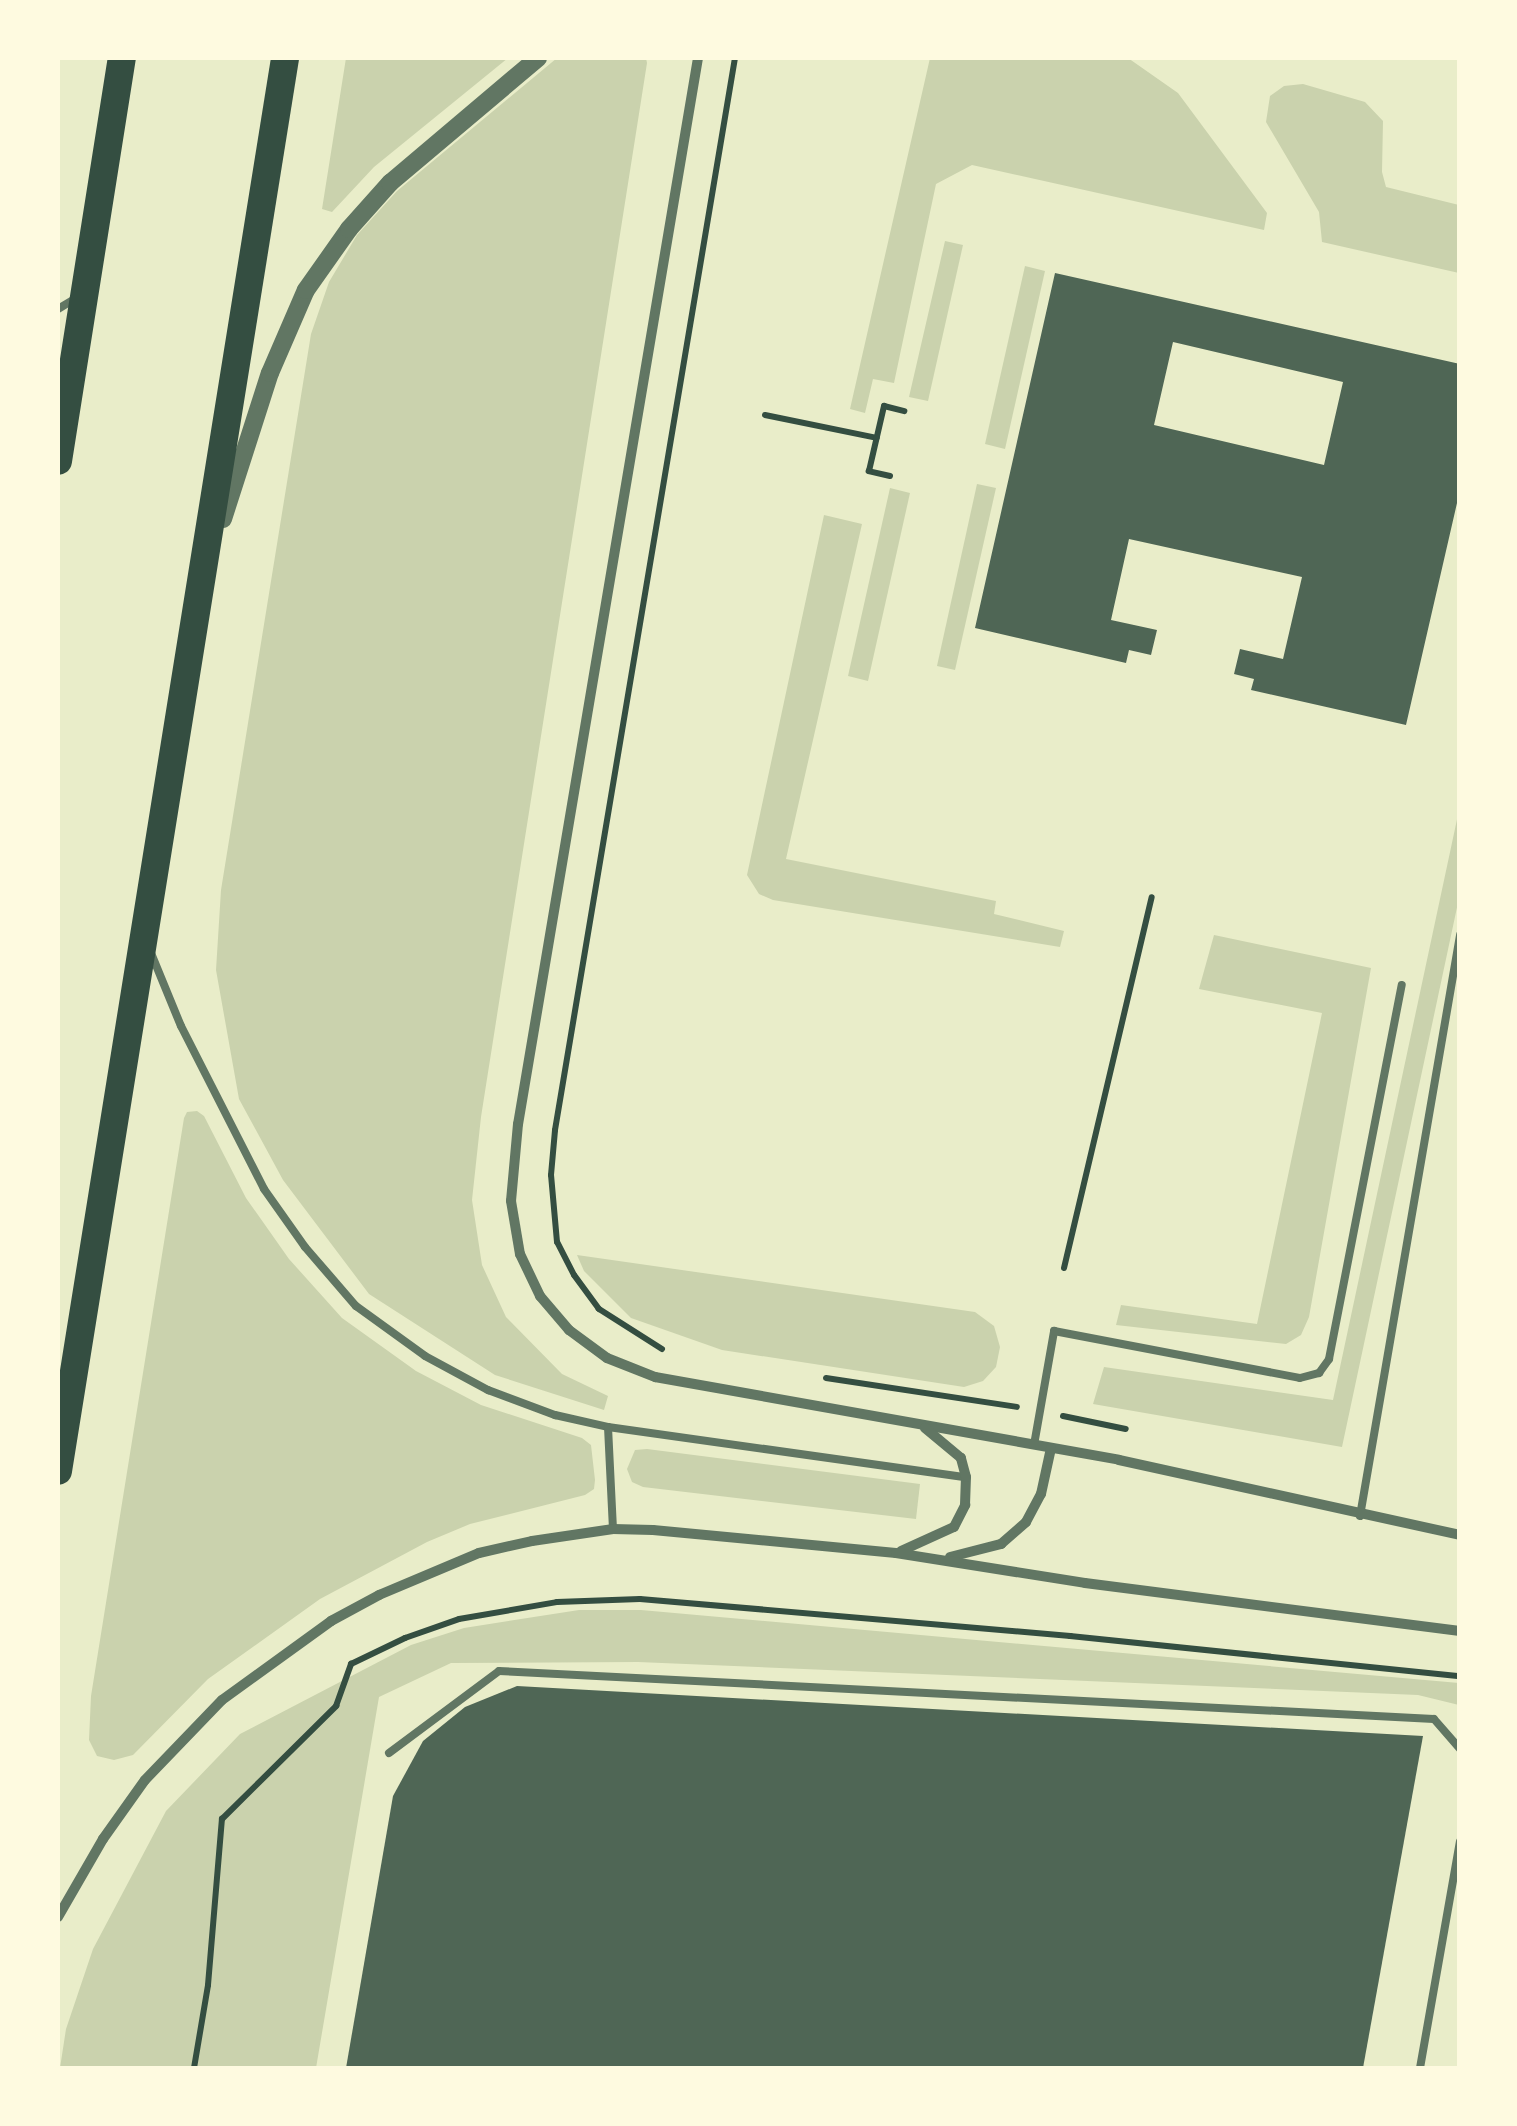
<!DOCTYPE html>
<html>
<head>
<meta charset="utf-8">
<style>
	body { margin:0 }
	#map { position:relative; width:1517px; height:2126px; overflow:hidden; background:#e9edc9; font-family:"PT Sans",sans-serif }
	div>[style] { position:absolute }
	.green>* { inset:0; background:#cad2ad }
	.building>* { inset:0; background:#4f6655 }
	.path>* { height:6px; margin:-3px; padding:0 3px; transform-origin:3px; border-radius:3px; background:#344e41 }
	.service>* { height:8px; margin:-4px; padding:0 4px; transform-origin:4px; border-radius:4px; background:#617663 }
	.minor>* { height:10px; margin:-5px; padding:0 5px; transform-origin:5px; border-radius:5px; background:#617663 }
	.tertiary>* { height:18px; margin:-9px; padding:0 9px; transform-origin:9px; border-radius:9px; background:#617663 }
	.trunk>* { height:28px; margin:-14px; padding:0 14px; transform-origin:14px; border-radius:14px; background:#344e41 }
	span { translate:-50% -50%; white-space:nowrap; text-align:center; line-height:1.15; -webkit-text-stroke:8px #fefae0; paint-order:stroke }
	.frame { position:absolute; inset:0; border:60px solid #fefae0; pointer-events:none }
</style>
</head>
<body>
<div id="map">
	<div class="green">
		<div style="clip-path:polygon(346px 58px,508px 58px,374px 167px,332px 212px,322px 209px)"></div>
		<div style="clip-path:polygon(557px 58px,646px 58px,647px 63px,481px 1117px,472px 1200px,482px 1265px,506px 1317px,562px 1374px,608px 1396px,604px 1410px,495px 1375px,369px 1294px,283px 1180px,239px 1099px,216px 970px,221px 890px,311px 334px,329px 282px,357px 235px,397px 191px)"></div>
		<div style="clip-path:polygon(930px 58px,1128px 58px,1178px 93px,1267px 213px,1264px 230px,972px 165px,936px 184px,894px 383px,873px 379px,865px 413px,850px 409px)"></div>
		<div style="clip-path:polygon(1303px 84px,1365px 102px,1383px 121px,1382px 172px,1386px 187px,1459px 205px,1459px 273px,1322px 242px,1319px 212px,1266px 122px,1270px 96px,1284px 86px)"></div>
		<div style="clip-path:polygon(945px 241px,963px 245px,928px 401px,909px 397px)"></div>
		<div style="clip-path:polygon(1025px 266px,1045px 271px,1005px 449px,985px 444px)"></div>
		<div style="clip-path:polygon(977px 484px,996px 488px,955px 670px,937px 666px)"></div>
		<div style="clip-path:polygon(890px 488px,910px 493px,868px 681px,848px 676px)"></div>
		<div style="clip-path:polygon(824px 515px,862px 524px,786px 859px,996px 901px,994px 914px,1064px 931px,1060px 947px,773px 900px,759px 894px,747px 875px)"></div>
		<div style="clip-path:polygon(1459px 810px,1459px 898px,1342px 1447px,1093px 1404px,1104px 1367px,1333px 1400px)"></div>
		<div style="clip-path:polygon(1214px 935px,1371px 968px,1309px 1317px,1301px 1335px,1286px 1344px,1116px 1325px,1121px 1305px,1257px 1324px,1322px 1013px,1199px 989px)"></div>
		<div style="clip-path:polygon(197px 1111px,204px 1116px,246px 1198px,289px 1259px,342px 1318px,416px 1371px,481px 1405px,582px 1438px,591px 1445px,595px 1480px,594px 1489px,585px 1495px,470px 1524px,427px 1542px,320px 1599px,208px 1679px,133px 1755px,114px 1760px,97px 1756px,89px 1740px,91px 1696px,184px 1118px,187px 1112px)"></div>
		<div style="clip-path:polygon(577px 1255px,975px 1312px,994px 1326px,1000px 1347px,996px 1367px,983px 1381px,964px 1387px,722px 1350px,631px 1318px,584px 1271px)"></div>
		<div style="clip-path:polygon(647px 1449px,920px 1484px,916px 1519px,643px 1487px,632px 1482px,627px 1469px,635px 1450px)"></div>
		<div style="clip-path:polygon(579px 1610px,641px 1610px,1459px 1683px,1459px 1705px,1418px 1695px,638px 1662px,451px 1663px,379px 1697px,316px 2068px,60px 2068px,66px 2029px,93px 1949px,166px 1811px,240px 1734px,411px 1645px,464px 1628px)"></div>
	</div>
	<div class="building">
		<div style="clip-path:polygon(evenodd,1055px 273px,1460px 364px,1460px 490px,1406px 725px,1251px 690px,1254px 679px,1234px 674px,1240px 649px,1283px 659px,1302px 577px,1129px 539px,1111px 620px,1157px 630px,1151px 655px,1129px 650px,1126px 663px,975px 628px,1055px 273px,1173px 342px,1343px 382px,1324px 465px,1154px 425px,1173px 342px)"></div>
		<div style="clip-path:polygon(517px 1686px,1423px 1736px,1363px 2068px,346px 2068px,393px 1796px,423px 1741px,465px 1707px)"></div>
	</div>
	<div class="path">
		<div style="left:765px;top:415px;width:114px;rotate:11.6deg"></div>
		<div style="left:890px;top:476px;width:22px;rotate:-167deg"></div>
		<div style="left:869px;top:471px;width:67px;rotate:-77deg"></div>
		<div style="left:884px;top:406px;width:21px;rotate:14deg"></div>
		<div style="left:1064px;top:1268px;width:381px;rotate:-76.7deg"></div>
		<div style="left:662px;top:1349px;width:75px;rotate:-147.6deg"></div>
		<div style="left:599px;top:1309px;width:42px;rotate:-126.3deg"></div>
		<div style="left:574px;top:1275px;width:37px;rotate:-117deg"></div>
		<div style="left:557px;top:1242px;width:67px;rotate:-95.1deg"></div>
		<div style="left:551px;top:1175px;width:45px;rotate:-84.9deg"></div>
		<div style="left:555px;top:1130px;width:1087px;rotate:-80.47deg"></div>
		<div style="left:826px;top:1378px;width:193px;rotate:8.6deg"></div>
		<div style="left:1063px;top:1416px;width:64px;rotate:11.7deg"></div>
		<div style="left:194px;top:2068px;width:84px;rotate:-80.4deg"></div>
		<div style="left:208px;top:1985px;width:167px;rotate:-85.2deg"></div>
		<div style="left:222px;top:1819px;width:161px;rotate:-44.7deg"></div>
		<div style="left:336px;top:1706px;width:45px;rotate:-70.3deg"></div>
		<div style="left:351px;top:1664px;width:60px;rotate:-25.7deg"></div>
		<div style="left:405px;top:1638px;width:57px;rotate:-19.4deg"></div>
		<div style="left:459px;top:1619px;width:99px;rotate:-9.8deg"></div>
		<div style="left:557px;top:1602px;width:83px;rotate:-2.1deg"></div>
		<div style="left:640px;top:1599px;width:432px;rotate:4.9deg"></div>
		<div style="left:1070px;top:1636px;width:392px;rotate:5.9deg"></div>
	</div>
	<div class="service">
		<div style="left:58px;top:309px;width:21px;rotate:-31deg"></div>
		<div style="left:151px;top:953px;width:79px;rotate:67.7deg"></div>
		<div style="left:181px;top:1026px;width:183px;rotate:63deg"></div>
		<div style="left:264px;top:1189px;width:71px;rotate:54.7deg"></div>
		<div style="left:305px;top:1247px;width:78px;rotate:49.2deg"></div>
		<div style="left:356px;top:1306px;width:85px;rotate:35.9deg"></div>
		<div style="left:425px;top:1356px;width:72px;rotate:28.4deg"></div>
		<div style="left:488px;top:1390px;width:72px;rotate:20.5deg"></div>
		<div style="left:555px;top:1415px;width:54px;rotate:12.8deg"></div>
		<div style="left:608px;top:1427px;width:361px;rotate:8deg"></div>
		<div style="left:608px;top:1427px;width:102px;rotate:87.2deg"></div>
		<div style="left:1034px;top:1445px;width:116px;rotate:-80deg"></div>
		<div style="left:1054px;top:1331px;width:250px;rotate:10.8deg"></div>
		<div style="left:1300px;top:1378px;width:20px;rotate:-15deg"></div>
		<div style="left:1319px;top:1373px;width:17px;rotate:-54deg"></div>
		<div style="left:1329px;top:1359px;width:381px;rotate:-79deg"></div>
		<div style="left:1360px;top:1516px;width:590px;rotate:-80.23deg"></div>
		<div style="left:389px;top:1753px;width:137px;rotate:-36.7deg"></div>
		<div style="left:499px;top:1671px;width:936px;rotate:2.94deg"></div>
		<div style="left:1434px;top:1719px;width:40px;rotate:49deg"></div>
		<div style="left:1420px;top:2068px;width:230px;rotate:-80deg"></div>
	</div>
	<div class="minor">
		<div style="left:698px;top:58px;width:1081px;rotate:99.58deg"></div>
		<div style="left:518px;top:1124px;width:77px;rotate:95.2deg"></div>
		<div style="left:511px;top:1201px;width:54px;rotate:80.4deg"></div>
		<div style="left:520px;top:1254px;width:47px;rotate:64.5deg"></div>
		<div style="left:540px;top:1296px;width:45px;rotate:49.5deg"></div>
		<div style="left:569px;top:1330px;width:47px;rotate:36.4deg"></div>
		<div style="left:607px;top:1358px;width:52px;rotate:21.6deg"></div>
		<div style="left:655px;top:1377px;width:471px;rotate:10.1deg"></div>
		<div style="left:1119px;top:1460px;width:349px;rotate:12.4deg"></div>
		<div style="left:901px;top:1551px;width:58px;rotate:-24.4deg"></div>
		<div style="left:954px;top:1527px;width:25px;rotate:-63deg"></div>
		<div style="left:965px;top:1505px;width:28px;rotate:-88deg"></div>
		<div style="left:966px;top:1477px;width:20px;rotate:-105deg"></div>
		<div style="left:961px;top:1458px;width:47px;rotate:-140.2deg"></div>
		<div style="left:950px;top:1557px;width:53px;rotate:-14.3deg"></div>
		<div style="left:1001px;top:1544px;width:33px;rotate:-41deg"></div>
		<div style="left:1026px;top:1522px;width:32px;rotate:-62deg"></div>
		<div style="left:1041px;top:1494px;width:47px;rotate:-77.7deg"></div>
		<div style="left:58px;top:1917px;width:90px;rotate:-60deg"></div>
		<div style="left:103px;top:1839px;width:72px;rotate:-54.6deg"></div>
		<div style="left:145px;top:1780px;width:111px;rotate:-46.1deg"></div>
		<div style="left:222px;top:1700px;width:135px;rotate:-35.9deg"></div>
		<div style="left:331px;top:1621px;width:55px;rotate:-28.4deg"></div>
		<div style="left:379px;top:1595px;width:108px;rotate:-22.8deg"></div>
		<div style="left:479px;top:1553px;width:54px;rotate:-12.8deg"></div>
		<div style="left:532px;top:1541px;width:82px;rotate:-8.4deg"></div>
		<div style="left:613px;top:1529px;width:40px;rotate:1.4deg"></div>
		<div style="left:653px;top:1530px;width:244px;rotate:5.4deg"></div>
		<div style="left:896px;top:1553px;width:191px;rotate:9deg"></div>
		<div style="left:1085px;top:1583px;width:378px;rotate:7.3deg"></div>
	</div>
	<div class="tertiary">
		<div style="left:223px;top:519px;width:153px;rotate:-72.2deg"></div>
		<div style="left:270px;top:373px;width:90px;rotate:-66.6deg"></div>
		<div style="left:306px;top:290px;width:75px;rotate:-54.8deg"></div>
		<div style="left:349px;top:229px;width:62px;rotate:-48.3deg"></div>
		<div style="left:390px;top:183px;width:194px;rotate:-40.2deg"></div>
	</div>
	<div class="trunk">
		<div style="left:58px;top:461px;width:408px;rotate:-81deg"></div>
		<div style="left:58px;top:1471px;width:1431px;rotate:-80.87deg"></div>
	</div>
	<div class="frame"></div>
</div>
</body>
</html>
